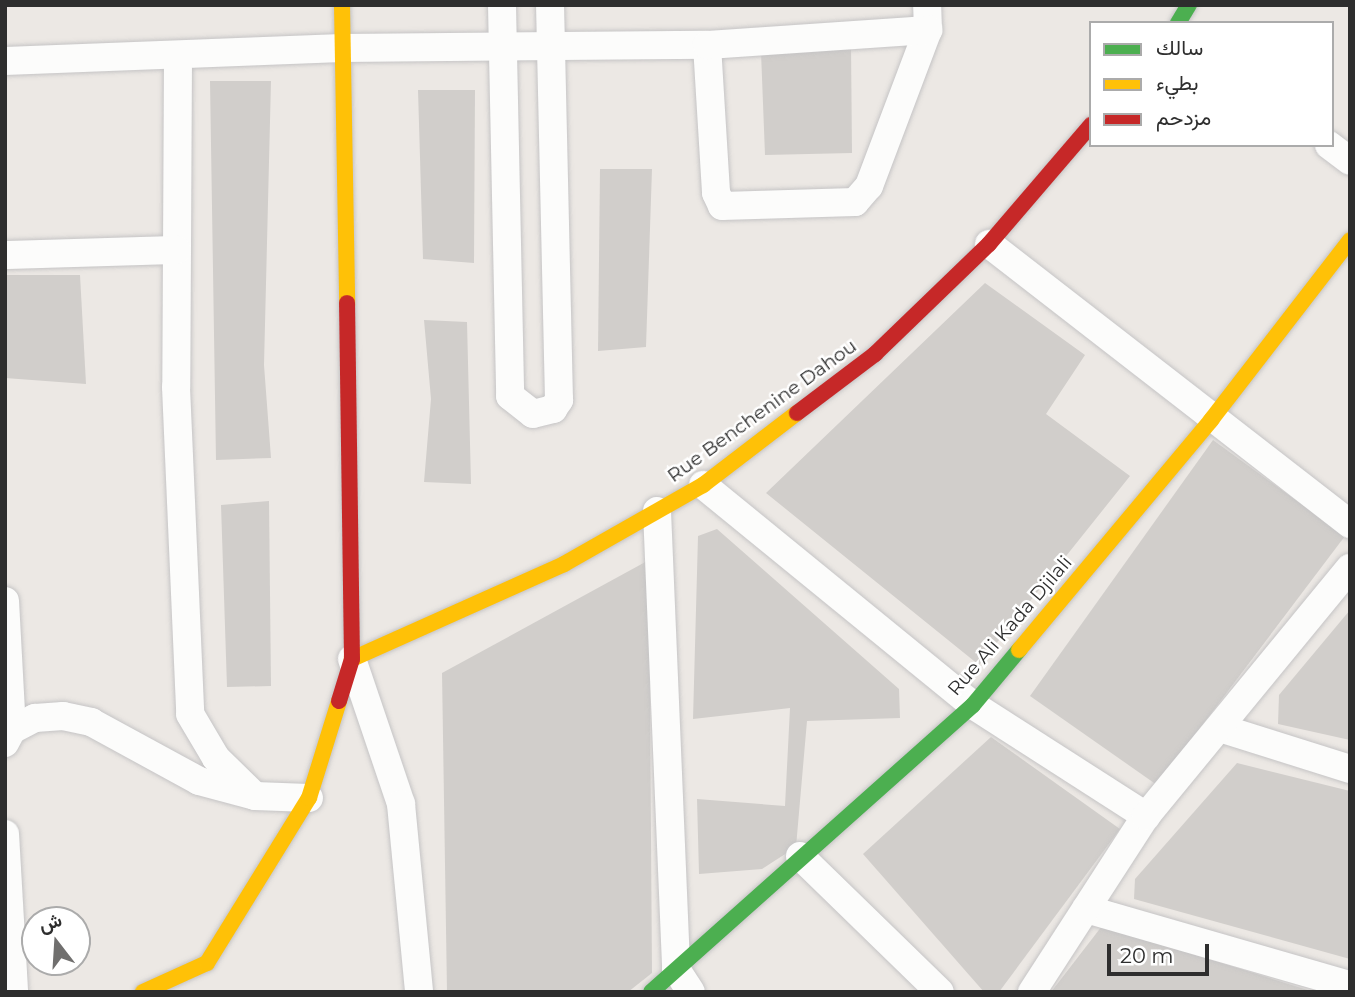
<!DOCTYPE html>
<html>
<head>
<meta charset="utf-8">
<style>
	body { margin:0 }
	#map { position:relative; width:1355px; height:997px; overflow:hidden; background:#ece8e4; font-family:Montserrat,Vazirmatn,sans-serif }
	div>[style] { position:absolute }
	.building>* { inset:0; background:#d1cecb }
	.roads { filter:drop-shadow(0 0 2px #c5c4c5) drop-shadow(0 0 2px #c5c4c5) }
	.street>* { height:28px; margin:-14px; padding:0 14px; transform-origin:14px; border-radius:14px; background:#fcfcfb }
	.fast>* { height:16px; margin:-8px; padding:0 8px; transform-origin:8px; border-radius:8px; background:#4caf50 }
	.slow>* { height:16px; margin:-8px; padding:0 8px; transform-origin:8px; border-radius:8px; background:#ffc107 }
	.jam>* { height:16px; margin:-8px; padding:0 8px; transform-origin:8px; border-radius:8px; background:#c62828 }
	span { translate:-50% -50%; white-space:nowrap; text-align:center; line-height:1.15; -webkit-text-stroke:5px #fff; paint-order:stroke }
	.street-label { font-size:19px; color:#2e2e2e }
	.frame { position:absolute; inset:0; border:7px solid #2e2e2e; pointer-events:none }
	.legend { position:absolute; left:1089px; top:21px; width:245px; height:126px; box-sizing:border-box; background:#fff; border:2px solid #ababab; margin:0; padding:9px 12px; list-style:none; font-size:21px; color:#2e2e2e }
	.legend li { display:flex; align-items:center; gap:14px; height:35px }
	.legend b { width:35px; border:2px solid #ababab }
	.north { position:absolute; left:21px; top:906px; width:70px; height:70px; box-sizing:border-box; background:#fff; border:2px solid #ababab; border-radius:50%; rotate:343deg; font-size:19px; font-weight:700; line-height:28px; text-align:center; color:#2e2e2e }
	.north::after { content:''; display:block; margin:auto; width:24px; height:32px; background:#706f6e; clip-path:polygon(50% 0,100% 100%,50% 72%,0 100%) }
	.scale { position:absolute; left:1107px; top:944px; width:102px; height:32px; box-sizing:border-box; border:4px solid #2e2e2e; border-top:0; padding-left:9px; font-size:21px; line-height:24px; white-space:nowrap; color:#2e2e2e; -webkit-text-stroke:5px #fff; paint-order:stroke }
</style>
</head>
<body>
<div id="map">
	<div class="building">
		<div style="clip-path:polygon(851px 45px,852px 153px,765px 155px,761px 52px)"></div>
		<div style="clip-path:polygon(210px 81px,271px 81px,264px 365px,271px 458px,216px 460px)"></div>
		<div style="clip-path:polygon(418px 90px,475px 90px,474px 263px,423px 259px)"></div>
		<div style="clip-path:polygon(600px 169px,652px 169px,646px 347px,598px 351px)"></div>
		<div style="clip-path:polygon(5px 275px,80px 275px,86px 384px,5px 378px)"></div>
		<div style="clip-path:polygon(985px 283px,1085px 355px,1046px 414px,1130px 476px,979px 665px,766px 493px)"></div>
		<div style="clip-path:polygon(424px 320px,467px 322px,471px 484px,424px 482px,431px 399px)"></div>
		<div style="clip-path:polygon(1213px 440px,1345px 536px,1157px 785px,1030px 696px)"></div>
		<div style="clip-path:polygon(269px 501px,271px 686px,227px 687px,221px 505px)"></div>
		<div style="clip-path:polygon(717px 529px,899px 689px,900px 718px,807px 721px,796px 847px,762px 869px,699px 874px,697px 799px,785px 806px,790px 708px,693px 719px,698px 536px)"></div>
		<div style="clip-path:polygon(649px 560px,652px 973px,628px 992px,447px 992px,442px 673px)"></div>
		<div style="clip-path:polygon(1350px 610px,1350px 740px,1278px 724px,1279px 695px)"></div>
		<div style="clip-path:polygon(991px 737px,1120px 829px,999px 992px,984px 992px,863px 854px)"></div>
		<div style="clip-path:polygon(1237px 763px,1350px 791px,1350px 959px,1134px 899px,1135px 879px)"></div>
		<div style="clip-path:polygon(1102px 926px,1311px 991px,1311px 992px,1051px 992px)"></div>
	</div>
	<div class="roads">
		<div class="street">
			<div style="left:502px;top:5px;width:391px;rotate:88.8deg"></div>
			<div style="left:510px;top:396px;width:29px;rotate:38deg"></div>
			<div style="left:533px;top:414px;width:21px;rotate:-14deg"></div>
			<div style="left:553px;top:409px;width:11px;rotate:-56deg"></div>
			<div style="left:559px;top:400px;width:395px;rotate:-91.3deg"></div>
			<div style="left:707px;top:45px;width:148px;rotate:86.5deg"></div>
			<div style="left:716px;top:193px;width:14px;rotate:65deg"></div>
			<div style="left:722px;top:206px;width:133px;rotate:-1.7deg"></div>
			<div style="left:855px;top:202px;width:21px;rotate:-49deg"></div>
			<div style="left:869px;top:186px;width:167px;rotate:-69.3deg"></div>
			<div style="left:928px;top:30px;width:25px;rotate:-92deg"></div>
			<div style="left:178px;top:58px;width:329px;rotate:90.3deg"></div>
			<div style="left:176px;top:387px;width:327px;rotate:87.5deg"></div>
			<div style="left:190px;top:714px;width:51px;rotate:59.4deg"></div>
			<div style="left:216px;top:758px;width:54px;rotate:44.3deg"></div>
			<div style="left:5px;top:61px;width:337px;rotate:-2.2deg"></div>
			<div style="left:342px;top:48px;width:365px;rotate:-0.5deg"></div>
			<div style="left:707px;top:45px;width:222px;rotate:-3.9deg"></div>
			<div style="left:1329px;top:145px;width:26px;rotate:37deg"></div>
			<div style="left:989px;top:244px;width:457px;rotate:37.8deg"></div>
			<div style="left:5px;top:255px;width:172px;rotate:-1.7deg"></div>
			<div style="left:703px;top:485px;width:348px;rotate:39.2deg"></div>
			<div style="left:973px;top:705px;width:206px;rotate:32.7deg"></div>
			<div style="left:657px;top:511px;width:458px;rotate:87.6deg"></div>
			<div style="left:676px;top:969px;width:27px;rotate:57deg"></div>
			<div style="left:5px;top:601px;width:129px;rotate:86.9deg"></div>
			<div style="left:352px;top:659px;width:153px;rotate:71.3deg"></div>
			<div style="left:401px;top:804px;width:189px;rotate:84.5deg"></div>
			<div style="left:1220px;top:728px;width:136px;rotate:17.5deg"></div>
			<div style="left:5px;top:743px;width:15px;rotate:-62deg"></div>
			<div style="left:12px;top:730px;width:26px;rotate:-28deg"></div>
			<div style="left:35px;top:718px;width:28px;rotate:-4deg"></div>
			<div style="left:63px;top:716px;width:29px;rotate:12deg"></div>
			<div style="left:91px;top:722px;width:123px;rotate:28.6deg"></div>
			<div style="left:199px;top:781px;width:58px;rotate:15deg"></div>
			<div style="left:255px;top:796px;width:54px;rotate:2.1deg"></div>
			<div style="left:5px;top:834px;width:158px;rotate:86.7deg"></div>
			<div style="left:800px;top:856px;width:195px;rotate:44.2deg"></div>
			<div style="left:1086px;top:909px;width:275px;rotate:16.1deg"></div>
			<div style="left:1032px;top:992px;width:210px;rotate:-57.1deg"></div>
			<div style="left:1146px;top:816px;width:321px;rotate:-50.6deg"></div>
		</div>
		<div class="fast">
			<div style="left:1178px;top:23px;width:21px;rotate:-59deg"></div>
			<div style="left:651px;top:992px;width:431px;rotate:-41.7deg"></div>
			<div style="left:973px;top:705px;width:72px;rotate:-50.1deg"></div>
		</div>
		<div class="slow">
			<div style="left:342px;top:5px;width:298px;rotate:89deg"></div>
			<div style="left:1019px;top:650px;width:300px;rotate:-50.1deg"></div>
			<div style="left:1211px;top:420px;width:227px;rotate:-52.3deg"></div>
			<div style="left:352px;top:659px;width:232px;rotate:-24.1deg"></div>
			<div style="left:564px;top:564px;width:160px;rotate:-29.6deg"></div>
			<div style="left:703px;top:485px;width:118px;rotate:-37.5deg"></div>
			<div style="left:143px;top:992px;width:70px;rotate:-24.4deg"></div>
			<div style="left:207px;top:963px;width:194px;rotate:-58.3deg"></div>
			<div style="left:309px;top:798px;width:102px;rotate:-72.8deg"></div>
		</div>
		<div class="jam">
			<div style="left:797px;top:413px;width:98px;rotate:-37.1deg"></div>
			<div style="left:875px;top:354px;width:158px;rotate:-44deg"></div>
			<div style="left:989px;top:244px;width:157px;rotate:-49.4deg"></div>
			<div style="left:339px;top:701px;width:44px;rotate:-72.8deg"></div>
			<div style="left:352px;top:659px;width:356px;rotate:-90.8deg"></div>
		</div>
	</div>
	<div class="street-label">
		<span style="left:762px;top:411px;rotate:-36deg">Rue Benchenine Dahou</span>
		<span style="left:1010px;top:626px;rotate:-49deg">Rue Ali Kada Djilali</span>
	</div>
	<div class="frame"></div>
	<ul class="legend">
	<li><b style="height:9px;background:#4caf50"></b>سالك</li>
	<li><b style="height:9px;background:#ffc107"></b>بطيء</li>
	<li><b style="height:9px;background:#c62828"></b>مزدحم</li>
	</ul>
	<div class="north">ش</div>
	<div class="scale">20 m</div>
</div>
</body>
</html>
